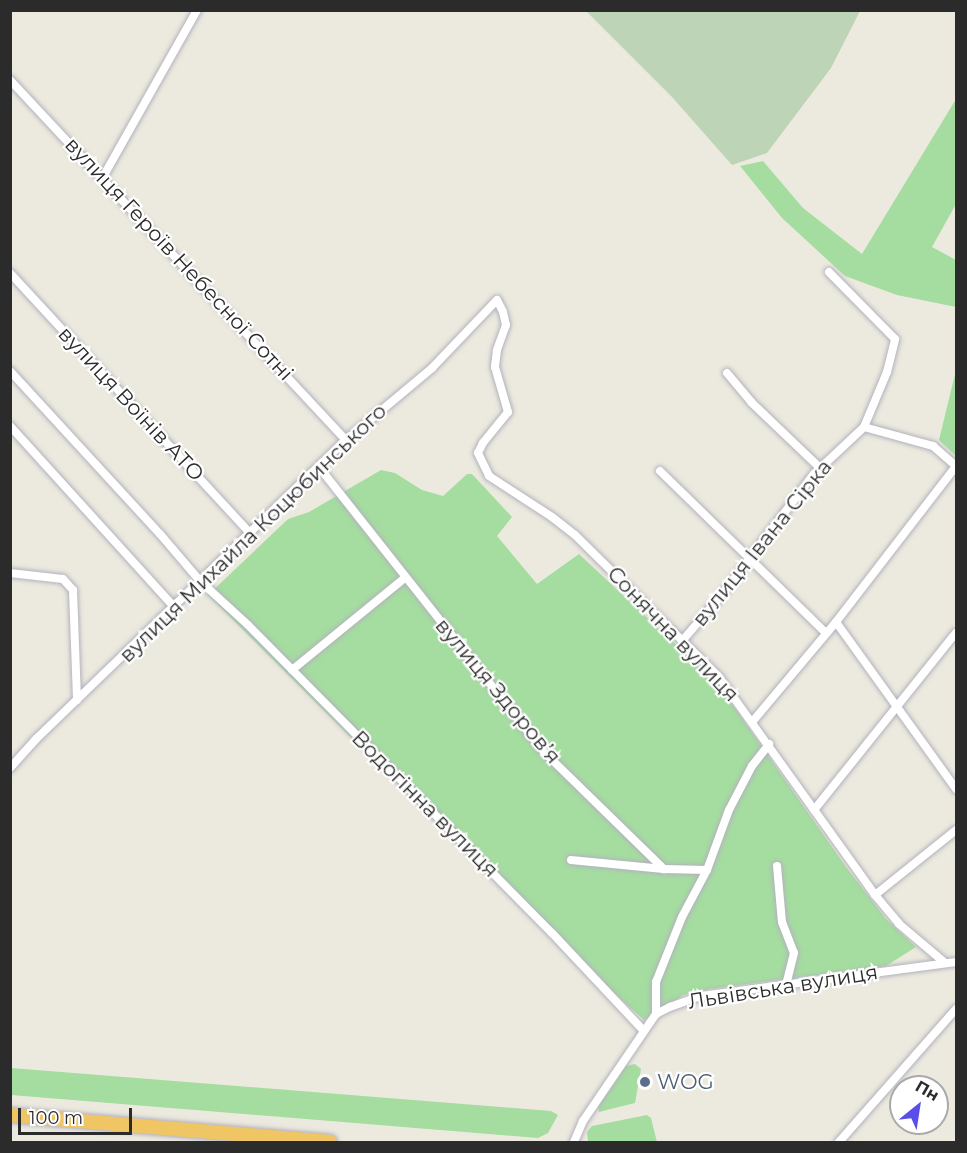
<!DOCTYPE html>
<html>
<head>
<meta charset="utf-8">
<style>
	body { margin:0 }
	#map { position:relative; width:967px; height:1153px; overflow:hidden; background:#eceadf; font-family:Montserrat,sans-serif }
	div>[style] { position:absolute }
	.green>* { inset:0; background:#a5dda0 }
	.cemetery>* { inset:0; background:#bed4b7 }
	.roads { filter:drop-shadow(0 0 2px #b3b2bd) drop-shadow(0 0 2px #b3b2bd) }
	.street>* { height:8px; margin:-4px; padding:0 4px; transform-origin:4px; border-radius:4px; background:#fff }
	.highway>* { height:14px; margin:-7px; padding:0 7px; transform-origin:7px; border-radius:7px; background:#f0c665 }
	.dots>* { width:16px; height:16px; translate:-50% -50%; box-sizing:border-box; border:3px solid #fff; border-radius:50% }
	span { translate:-50% -50%; white-space:nowrap; text-align:center; line-height:1.15; -webkit-text-stroke:4.5px #fff; paint-order:stroke }
	.street-label { font-size:21px; color:#2b2b2b }
	.service-label { font-size:21px; color:#4e5e75 }
	.left { translate:0 -50%; text-align:left }
	.frame { position:absolute; inset:0; border:12px solid #2b2b2b; pointer-events:none }
	.north { position:absolute; left:889px; top:1075px; width:60px; height:60px; box-sizing:border-box; background:#fff; border:2px solid #aaa; border-radius:50%; rotate:30deg; font-size:16px; font-weight:700; line-height:24px; text-align:center; color:#2b2b2b }
	.north::after { content:''; display:block; margin:auto; width:21px; height:27px; background:#5a4eea; clip-path:polygon(50% 0,100% 100%,50% 72%,0 100%) }
	.scale { position:absolute; left:18px; top:1108px; width:114px; height:27px; box-sizing:border-box; border:3px solid #2b2b2b; border-top:0; padding-left:8px; font-size:18px; line-height:21px; white-space:nowrap; color:#2b2b2b; -webkit-text-stroke:4px #fff; paint-order:stroke }
</style>
</head>
<body>
<div id="map">
	<div class="green">
		<div style="clip-path:polygon(956px 99px,956px 204px,932px 247px,956px 260px,956px 307px,897px 295px,845px 276px,782px 218px,740px 166px,763px 161px,803px 208px,862px 254px)"></div>
		<div style="clip-path:polygon(956px 370px,956px 456px,939px 440px)"></div>
		<div style="clip-path:polygon(381px 470px,395px 473px,422px 490px,443px 496px,467px 474px,472px 474px,512px 517px,497px 536px,537px 584px,579px 554px,718px 684px,846px 867px,886px 919px,916px 947px,886px 966px,709px 989px,683px 995px,644px 1020px,595px 976px,521px 907px,208px 595px,288px 519px,309px 512px)"></div>
		<div style="clip-path:polygon(635px 1064px,641px 1069px,635px 1103px,599px 1112px,598px 1107px,626px 1066px)"></div>
		<div style="clip-path:polygon(11px 1068px,551px 1111px,558px 1115px,548px 1133px,538px 1138px,11px 1095px)"></div>
		<div style="clip-path:polygon(647px 1115px,651px 1118px,657px 1142px,588px 1142px,587px 1132px,592px 1126px)"></div>
	</div>
	<div class="cemetery">
		<div style="clip-path:polygon(586px 11px,860px 11px,831px 68px,767px 153px,732px 165px,672px 97px)"></div>
	</div>
	<div class="roads">
		<div class="street">
			<div style="left:10px;top:80px;width:492px;rotate:47deg"></div>
			<div style="left:103px;top:177px;width:192px;rotate:-60.6deg"></div>
			<div style="left:10px;top:273px;width:355px;rotate:47.3deg"></div>
			<div style="left:10px;top:371px;width:222px;rotate:47.4deg"></div>
			<div style="left:160px;top:534px;width:62px;rotate:49.6deg"></div>
			<div style="left:200px;top:581px;width:65px;rotate:42.5deg"></div>
			<div style="left:248px;top:625px;width:433px;rotate:45.4deg"></div>
			<div style="left:552px;top:933px;width:134px;rotate:46.8deg"></div>
			<div style="left:727px;top:373px;width:38px;rotate:50deg"></div>
			<div style="left:751px;top:402px;width:95px;rotate:43.7deg"></div>
			<div style="left:10px;top:426px;width:244px;rotate:47.8deg"></div>
			<div style="left:864px;top:427px;width:72px;rotate:15.4deg"></div>
			<div style="left:933px;top:446px;width:30px;rotate:41deg"></div>
			<div style="left:319px;top:467px;width:363px;rotate:51.7deg"></div>
			<div style="left:544px;top:752px;width:168px;rotate:44.3deg"></div>
			<div style="left:664px;top:869px;width:43px;rotate:1.3deg"></div>
			<div style="left:660px;top:471px;width:232px;rotate:44.3deg"></div>
			<div style="left:10px;top:573px;width:53px;rotate:6.5deg"></div>
			<div style="left:63px;top:579px;width:15px;rotate:48deg"></div>
			<div style="left:73px;top:590px;width:110px;rotate:87.9deg"></div>
			<div style="left:836px;top:622px;width:206px;rotate:54.3deg"></div>
			<div style="left:682px;top:641px;width:60px;rotate:-49.1deg"></div>
			<div style="left:721px;top:596px;width:153px;rotate:-52.7deg"></div>
			<div style="left:814px;top:474px;width:69px;rotate:-43.2deg"></div>
			<div style="left:864px;top:427px;width:60px;rotate:-67.3deg"></div>
			<div style="left:887px;top:372px;width:34px;rotate:-76deg"></div>
			<div style="left:895px;top:339px;width:94px;rotate:-134.6deg"></div>
			<div style="left:292px;top:670px;width:146px;rotate:-39.2deg"></div>
			<div style="left:753px;top:721px;width:129px;rotate:-50deg"></div>
			<div style="left:836px;top:622px;width:197px;rotate:-52.4deg"></div>
			<div style="left:10px;top:768px;width:39px;rotate:-48deg"></div>
			<div style="left:36px;top:739px;width:431px;rotate:-44deg"></div>
			<div style="left:346px;top:440px;width:112px;rotate:-39.9deg"></div>
			<div style="left:432px;top:368px;width:94px;rotate:-46.3deg"></div>
			<div style="left:497px;top:300px;width:13px;rotate:63deg"></div>
			<div style="left:503px;top:312px;width:13px;rotate:77deg"></div>
			<div style="left:506px;top:325px;width:27px;rotate:110deg"></div>
			<div style="left:497px;top:350px;width:17px;rotate:97deg"></div>
			<div style="left:495px;top:367px;width:47px;rotate:73.9deg"></div>
			<div style="left:508px;top:412px;width:40px;rotate:129deg"></div>
			<div style="left:483px;top:443px;width:11px;rotate:117deg"></div>
			<div style="left:478px;top:453px;width:25px;rotate:64deg"></div>
			<div style="left:489px;top:476px;width:75px;rotate:33.1deg"></div>
			<div style="left:552px;top:517px;width:29px;rotate:38deg"></div>
			<div style="left:575px;top:535px;width:202px;rotate:44.6deg"></div>
			<div style="left:719px;top:677px;width:268px;rotate:54.4deg"></div>
			<div style="left:875px;top:895px;width:38px;rotate:50deg"></div>
			<div style="left:899px;top:924px;width:59px;rotate:40.2deg"></div>
			<div style="left:814px;top:810px;width:227px;rotate:-51.3deg"></div>
			<div style="left:571px;top:860px;width:93px;rotate:5.5deg"></div>
			<div style="left:777px;top:866px;width:56px;rotate:84.9deg"></div>
			<div style="left:782px;top:922px;width:33px;rotate:69deg"></div>
			<div style="left:794px;top:953px;width:32px;rotate:104deg"></div>
			<div style="left:875px;top:895px;width:104px;rotate:-38.7deg"></div>
			<div style="left:656px;top:1014px;width:32px;rotate:-90deg"></div>
			<div style="left:656px;top:982px;width:70px;rotate:-68.2deg"></div>
			<div style="left:682px;top:917px;width:53px;rotate:-62deg"></div>
			<div style="left:707px;top:870px;width:64px;rotate:-69.9deg"></div>
			<div style="left:729px;top:810px;width:50px;rotate:-62.4deg"></div>
			<div style="left:752px;top:766px;width:28px;rotate:-52deg"></div>
			<div style="left:574px;top:1142px;width:23px;rotate:-67deg"></div>
			<div style="left:583px;top:1121px;width:130px;rotate:-55.7deg"></div>
			<div style="left:656px;top:1014px;width:16px;rotate:-27deg"></div>
			<div style="left:670px;top:1007px;width:33px;rotate:-20deg"></div>
			<div style="left:701px;top:996px;width:257px;rotate:-7.6deg"></div>
			<div style="left:839px;top:1142px;width:177px;rotate:-48.7deg"></div>
		</div>
		<div class="highway">
			<div style="left:10px;top:1115px;width:321px;rotate:4.8deg"></div>
		</div>
	</div>
	<div class="dots">
		<div style="left:645px;top:1082px;background:#5c6f8a"></div>
	</div>
	<div class="street-label">
		<span style="left:179px;top:259px;rotate:47deg">вулиця Героїв Небесної Сотні</span>
		<span style="left:131px;top:404px;rotate:47deg">вулиця Воїнів АТО</span>
		<span style="left:253px;top:533px;rotate:-44deg">вулиця Михайла Коцюбинського</span>
		<span style="left:762px;top:543px;rotate:-51deg">вулиця Івана Сірка</span>
		<span style="left:673px;top:634px;rotate:46deg">Сонячна вулиця</span>
		<span style="left:498px;top:691px;rotate:50deg">вулиця Здоровʼя</span>
		<span style="left:425px;top:804px;rotate:45deg">Водогінна вулиця</span>
		<span style="left:783px;top:987px;rotate:-9deg">Львівська вулиця</span>
	</div>
	<div class="service-label">
		<span class="left" style="left:657px;top:1082px">WOG</span>
	</div>
	<div class="frame"></div>
	<div class="north">Пн</div>
	<div class="scale">100 m</div>
</div>
</body>
</html>
